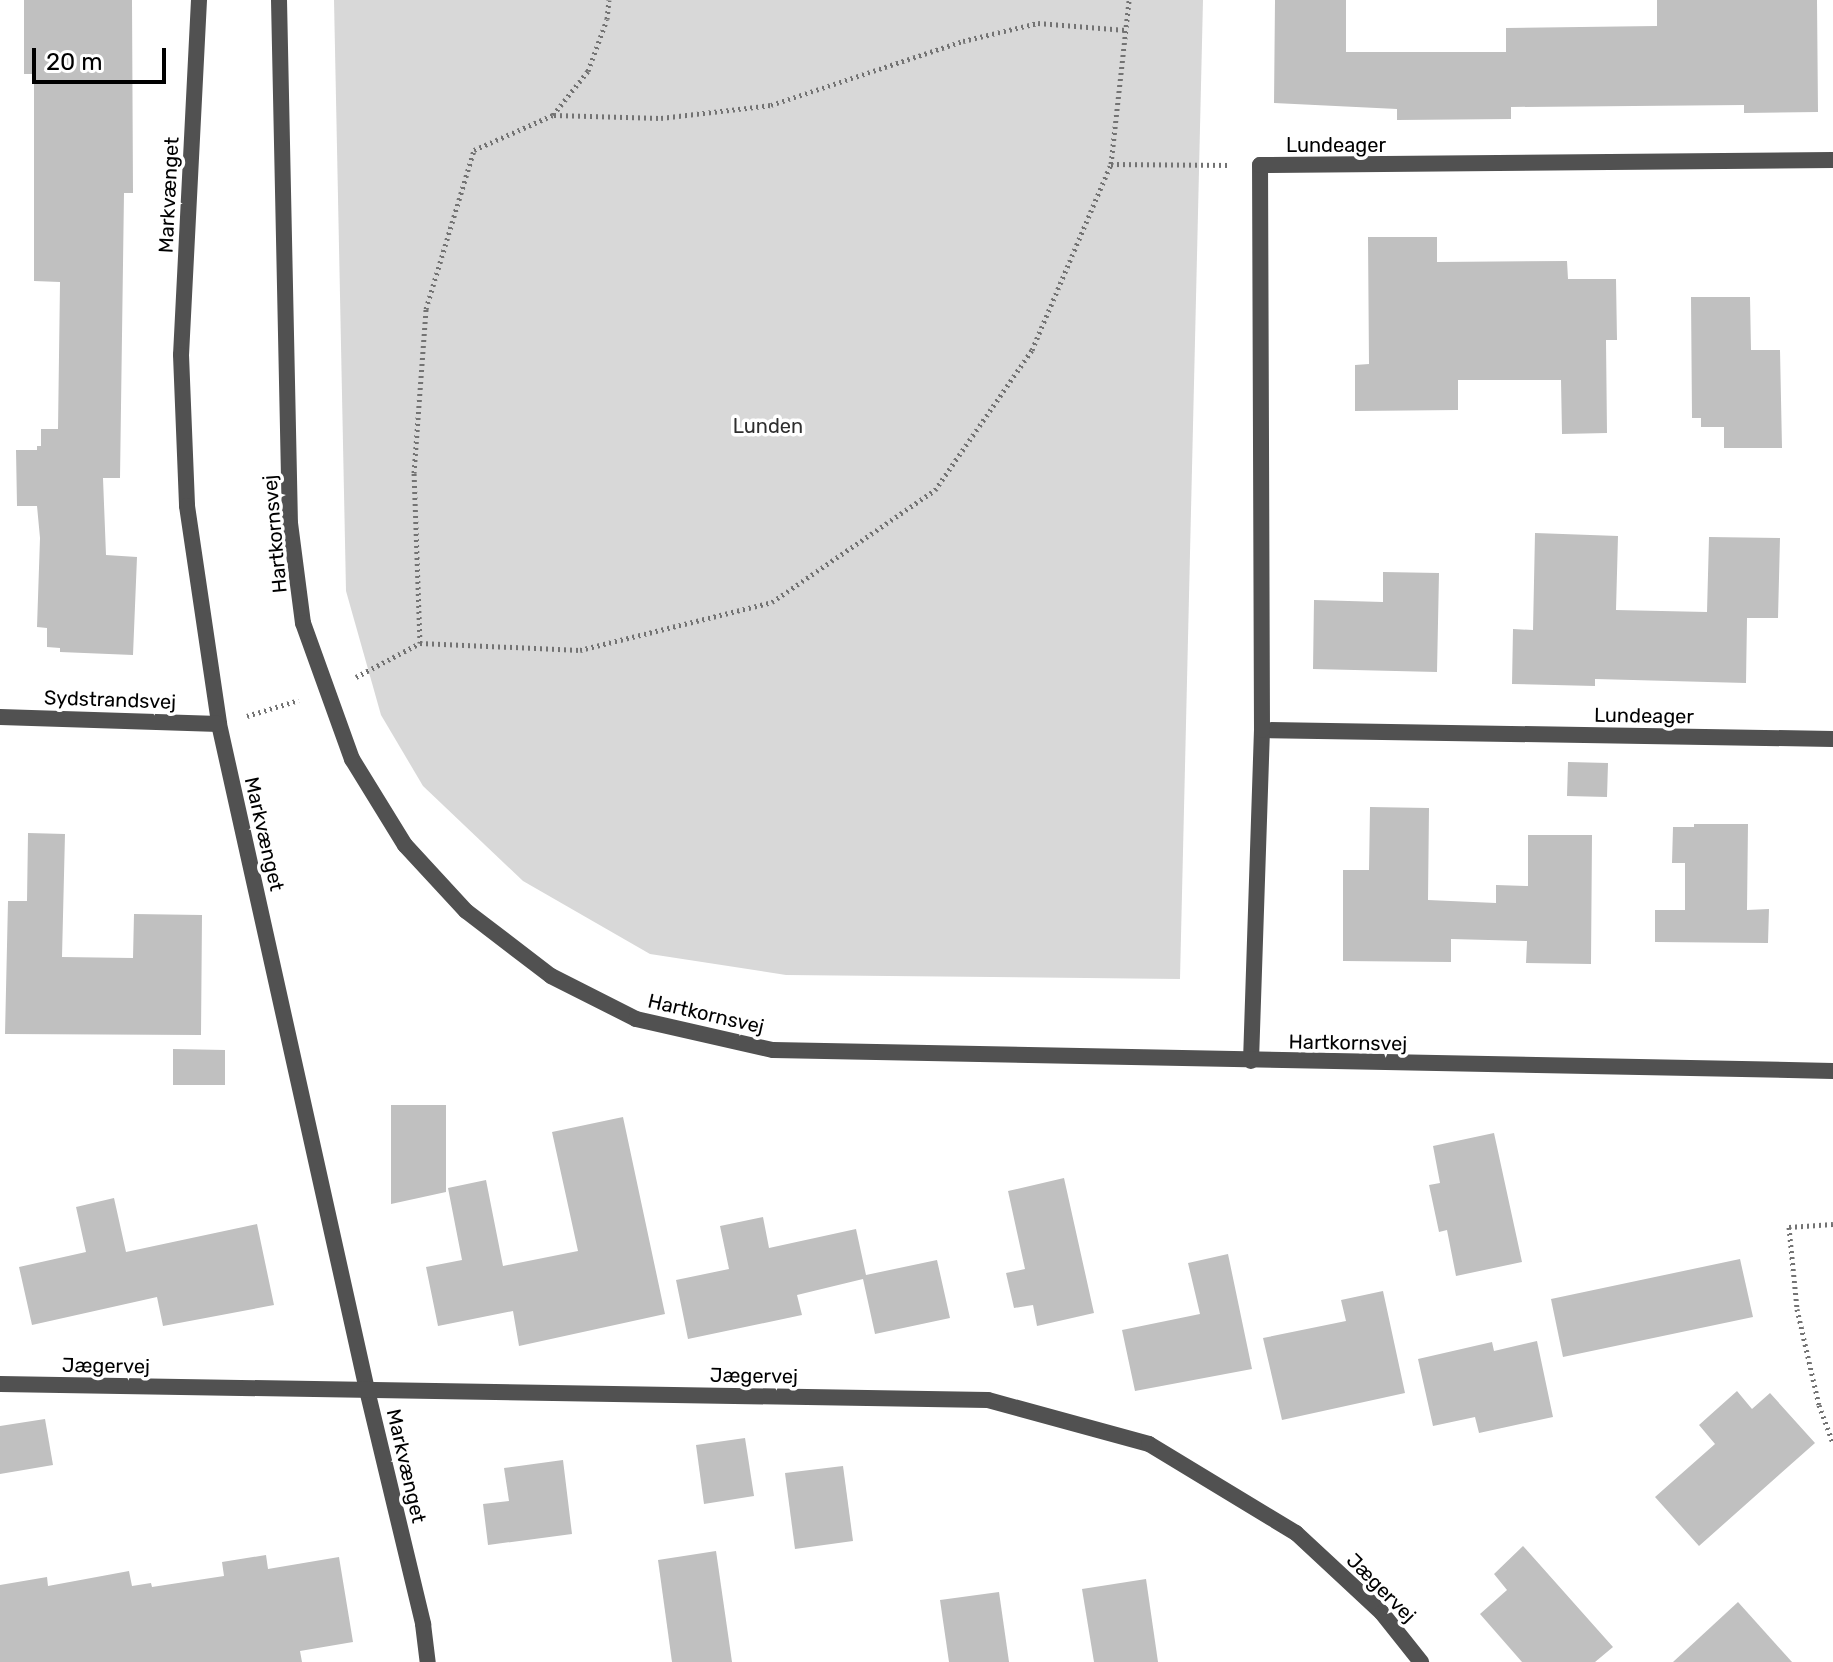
<!DOCTYPE html>
<html>
<head>
<meta charset="utf-8">
<style>
	body { margin:0 }
	#map { position:relative; width:1833px; height:1662px; overflow:hidden; background:#fff; font-family:Rubik,sans-serif }
	div>[style] { position:absolute }
	.green>* { inset:0; background:#d8d8d8 }
	.building>* { inset:0; background:#c0c0c0 }
	.path>* { height:5px; margin-top:-2.5px; transform-origin:0; background:repeating-linear-gradient(90deg,#737373 0 2px,transparent 0 6px) }
	.minor>* { height:16px; margin:-8px; padding:0 8px; transform-origin:8px; border-radius:8px; background:#515151 }
	.tertiary>* { height:16px; margin:-8px; padding:0 8px; transform-origin:8px; border-radius:8px; background:#515151 }
	span { translate:-50% -50%; white-space:nowrap; text-align:center; line-height:1.15; -webkit-text-stroke:7px #fff; paint-order:stroke }
	.street-label { font-size:20px; color:#000 }
	.park-label { font-size:20px; color:#2f2f2f }
	.scale { position:absolute; left:32px; top:48px; width:134px; height:36px; box-sizing:border-box; border:4px solid #000; border-top:0; padding-left:10px; font-size:24px; line-height:28px; white-space:nowrap; color:#000; -webkit-text-stroke:6px #fff; paint-order:stroke }
</style>
</head>
<body>
<div id="map">
	<div class="green">
		<div style="clip-path:polygon(334px 0,1203px 0,1180px 979px,786px 975px,650px 954px,523px 881px,423px 786px,381px 715px,346px 591px)"></div>
	</div>
	<div class="building">
		<div style="clip-path:polygon(24px 0,132px 0,133px 193px,124px 193px,120px 478px,103px 478px,106px 555px,137px 557px,133px 655px,60px 652px,60px 648px,47px 647px,47px 628px,37px 627px,40px 538px,37px 506px,17px 506px,16px 450px,37px 450px,37px 446px,41px 446px,41px 429px,58px 429px,60px 282px,34px 281px,34px 74px,24px 74px)"></div>
		<div style="clip-path:polygon(1275px 0,1346px 0,1346px 52px,1506px 52px,1506px 28px,1657px 26px,1657px 0,1817px 0,1818px 112px,1744px 113px,1744px 105px,1511px 107px,1511px 119px,1397px 120px,1397px 109px,1274px 103px)"></div>
		<div style="clip-path:polygon(1368px 237px,1437px 237px,1437px 262px,1567px 261px,1568px 279px,1616px 279px,1617px 340px,1606px 340px,1607px 433px,1562px 434px,1561px 380px,1458px 380px,1458px 410px,1355px 411px,1355px 365px,1369px 364px)"></div>
		<div style="clip-path:polygon(1691px 297px,1750px 297px,1751px 350px,1780px 350px,1782px 448px,1724px 448px,1724px 427px,1701px 427px,1701px 418px,1692px 418px)"></div>
		<div style="clip-path:polygon(1535px 533px,1618px 536px,1616px 610px,1707px 612px,1709px 537px,1780px 538px,1778px 618px,1747px 618px,1746px 683px,1595px 679px,1595px 686px,1512px 684px,1513px 629px,1533px 630px)"></div>
		<div style="clip-path:polygon(1383px 572px,1439px 573px,1437px 672px,1313px 669px,1314px 600px,1383px 602px)"></div>
		<div style="clip-path:polygon(1568px 762px,1608px 763px,1607px 797px,1567px 796px)"></div>
		<div style="clip-path:polygon(1370px 807px,1429px 808px,1428px 900px,1496px 903px,1496px 885px,1528px 886px,1528px 835px,1592px 835px,1591px 964px,1526px 963px,1527px 941px,1451px 939px,1451px 962px,1343px 961px,1343px 870px,1369px 870px)"></div>
		<div style="clip-path:polygon(1694px 824px,1748px 824px,1747px 910px,1769px 909px,1768px 943px,1655px 942px,1655px 910px,1685px 910px,1685px 863px,1672px 863px,1673px 827px,1694px 827px)"></div>
		<div style="clip-path:polygon(28px 833px,65px 834px,62px 957px,133px 958px,134px 914px,202px 915px,201px 1035px,5px 1034px,8px 901px,27px 901px)"></div>
		<div style="clip-path:polygon(173px 1049px,225px 1050px,225px 1085px,173px 1085px)"></div>
		<div style="clip-path:polygon(391px 1105px,446px 1105px,446px 1192px,391px 1204px)"></div>
		<div style="clip-path:polygon(623px 1117px,665px 1314px,519px 1346px,513px 1311px,438px 1326px,426px 1267px,462px 1260px,448px 1188px,486px 1180px,503px 1266px,578px 1251px,552px 1132px)"></div>
		<div style="clip-path:polygon(1494px 1133px,1522px 1262px,1456px 1276px,1447px 1230px,1439px 1232px,1429px 1185px,1440px 1183px,1433px 1146px)"></div>
		<div style="clip-path:polygon(1064px 1178px,1094px 1313px,1037px 1326px,1033px 1305px,1014px 1308px,1006px 1273px,1025px 1269px,1008px 1191px)"></div>
		<div style="clip-path:polygon(114px 1198px,126px 1252px,257px 1224px,274px 1305px,163px 1326px,157px 1297px,32px 1325px,19px 1267px,86px 1252px,76px 1207px)"></div>
		<div style="clip-path:polygon(763px 1217px,769px 1248px,856px 1229px,866px 1275px,937px 1260px,950px 1318px,875px 1334px,863px 1279px,797px 1295px,802px 1315px,688px 1339px,676px 1280px,729px 1269px,720px 1226px)"></div>
		<div style="clip-path:polygon(1228px 1254px,1252px 1369px,1135px 1391px,1122px 1330px,1200px 1314px,1188px 1263px)"></div>
		<div style="clip-path:polygon(1740px 1259px,1753px 1317px,1563px 1357px,1551px 1299px)"></div>
		<div style="clip-path:polygon(1383px 1291px,1405px 1393px,1282px 1420px,1263px 1338px,1346px 1321px,1341px 1300px)"></div>
		<div style="clip-path:polygon(1537px 1341px,1553px 1417px,1479px 1433px,1475px 1417px,1433px 1426px,1418px 1359px,1492px 1342px,1494px 1351px)"></div>
		<div style="clip-path:polygon(1737px 1391px,1752px 1409px,1770px 1393px,1815px 1443px,1699px 1546px,1655px 1497px,1715px 1444px,1699px 1425px)"></div>
		<div style="clip-path:polygon(45px 1419px,53px 1465px,0 1474px,0 1426px)"></div>
		<div style="clip-path:polygon(745px 1438px,754px 1496px,704px 1504px,696px 1445px)"></div>
		<div style="clip-path:polygon(563px 1460px,572px 1534px,488px 1545px,483px 1504px,509px 1501px,504px 1468px)"></div>
		<div style="clip-path:polygon(843px 1466px,853px 1541px,795px 1549px,785px 1473px)"></div>
		<div style="clip-path:polygon(1523px 1546px,1613px 1647px,1595px 1662px,1522px 1662px,1480px 1614px,1507px 1590px,1494px 1574px)"></div>
		<div style="clip-path:polygon(716px 1551px,732px 1662px,672px 1662px,658px 1560px)"></div>
		<div style="clip-path:polygon(266px 1555px,268px 1569px,339px 1557px,353px 1642px,300px 1651px,302px 1662px,0 1662px,0 1585px,47px 1577px,48px 1586px,129px 1571px,132px 1586px,151px 1583px,152px 1587px,224px 1576px,222px 1562px)"></div>
		<div style="clip-path:polygon(1146px 1579px,1158px 1662px,1094px 1662px,1082px 1589px)"></div>
		<div style="clip-path:polygon(999px 1592px,1009px 1662px,949px 1662px,940px 1600px)"></div>
		<div style="clip-path:polygon(1738px 1602px,1792px 1662px,1673px 1662px)"></div>
	</div>
	<div class="path">
		<div style="left:554px;top:115px;width:107px;rotate:1.6deg"></div>
		<div style="left:661px;top:118px;width:111px;rotate:-6.7deg"></div>
		<div style="left:771px;top:105px;width:202px;rotate:-18.4deg"></div>
		<div style="left:963px;top:41px;width:77px;rotate:-13.5deg"></div>
		<div style="left:1038px;top:23px;width:88px;rotate:4.5deg"></div>
		<div style="left:1111px;top:164px;width:119px;rotate:0.5deg"></div>
		<div style="left:420px;top:643px;width:170px;rotate:-92deg"></div>
		<div style="left:414px;top:473px;width:164px;rotate:-85.8deg"></div>
		<div style="left:426px;top:309px;width:166px;rotate:-73.2deg"></div>
		<div style="left:474px;top:150px;width:86px;rotate:-23.9deg"></div>
		<div style="left:553px;top:115px;width:56px;rotate:-51.5deg"></div>
		<div style="left:588px;top:71px;width:55px;rotate:-69.9deg"></div>
		<div style="left:607px;top:19px;width:19px;rotate:-84deg"></div>
		<div style="left:356px;top:677px;width:72px;rotate:-28deg"></div>
		<div style="left:420px;top:643px;width:160px;rotate:2.5deg"></div>
		<div style="left:580px;top:650px;width:198px;rotate:-14deg"></div>
		<div style="left:772px;top:602px;width:198px;rotate:-34.5deg"></div>
		<div style="left:935px;top:490px;width:170px;rotate:-55.3deg"></div>
		<div style="left:1032px;top:350px;width:202px;rotate:-67deg"></div>
		<div style="left:1111px;top:164px;width:165px;rotate:-83.7deg"></div>
		<div style="left:247px;top:716px;width:54px;rotate:-17.1deg"></div>
		<div style="left:1833px;top:1224px;width:44px;rotate:176.1deg"></div>
		<div style="left:1789px;top:1227px;width:82px;rotate:84.4deg"></div>
		<div style="left:1797px;top:1309px;width:98px;rotate:77.1deg"></div>
		<div style="left:1819px;top:1405px;width:40px;rotate:69.8deg"></div>
	</div>
	<div class="minor">
		<div style="left:199px;top:0;width:355px;rotate:92.9deg"></div>
		<div style="left:181px;top:355px;width:151px;rotate:87.7deg"></div>
		<div style="left:187px;top:506px;width:220px;rotate:81.6deg"></div>
		<div style="left:219px;top:724px;width:682px;rotate:77.47deg"></div>
		<div style="left:367px;top:1390px;width:241px;rotate:76.5deg"></div>
		<div style="left:423px;top:1624px;width:38px;rotate:83deg"></div>
		<div style="left:0;top:717px;width:219px;rotate:1.8deg"></div>
		<div style="left:1262px;top:730px;width:571px;rotate:0.9deg"></div>
		<div style="left:1251px;top:1061px;width:331px;rotate:-88.1deg"></div>
		<div style="left:1262px;top:730px;width:565px;rotate:-90.2deg"></div>
		<div style="left:1260px;top:165px;width:573px;rotate:-0.5deg"></div>
		<div style="left:0;top:1384px;width:988px;rotate:0.93deg"></div>
		<div style="left:988px;top:1400px;width:167px;rotate:15.3deg"></div>
		<div style="left:1149px;top:1444px;width:172px;rotate:31.2deg"></div>
		<div style="left:1296px;top:1533px;width:117px;rotate:42.9deg"></div>
		<div style="left:1382px;top:1613px;width:63px;rotate:51.5deg"></div>
	</div>
	<div class="tertiary">
		<div style="left:279px;top:0;width:523px;rotate:88.8deg"></div>
		<div style="left:290px;top:523px;width:101px;rotate:82.6deg"></div>
		<div style="left:303px;top:623px;width:145px;rotate:70.2deg"></div>
		<div style="left:352px;top:759px;width:101px;rotate:58.4deg"></div>
		<div style="left:405px;top:845px;width:90px;rotate:47.3deg"></div>
		<div style="left:466px;top:911px;width:107px;rotate:37.4deg"></div>
		<div style="left:551px;top:976px;width:95px;rotate:26.8deg"></div>
		<div style="left:636px;top:1019px;width:140px;rotate:12.8deg"></div>
		<div style="left:773px;top:1050px;width:1060px;rotate:1.13deg"></div>
	</div>
	<div class="street-label">
		<span style="left:1336px;top:145px">Lundeager</span>
		<span style="left:169px;top:195px;rotate:-87deg">Markvænget</span>
		<span style="left:275px;top:534px;rotate:-95deg">Hartkornsvej</span>
		<span style="left:110px;top:700px;rotate:2deg">Sydstrandsvej</span>
		<span style="left:1644px;top:716px;rotate:1deg">Lundeager</span>
		<span style="left:264px;top:834px;rotate:77deg">Markvænget</span>
		<span style="left:706px;top:1014px;rotate:13deg">Hartkornsvej</span>
		<span style="left:1348px;top:1043px;rotate:1deg">Hartkornsvej</span>
		<span style="left:106px;top:1366px;rotate:1deg">Jægervej</span>
		<span style="left:754px;top:1376px;rotate:1deg">Jægervej</span>
		<span style="left:406px;top:1466px;rotate:77deg">Markvænget</span>
		<span style="left:1381px;top:1588px;rotate:45deg">Jægervej</span>
	</div>
	<div class="park-label">
		<span style="left:768px;top:426px">Lunden</span>
	</div>
	<div class="scale">20 m</div>
</div>
</body>
</html>
